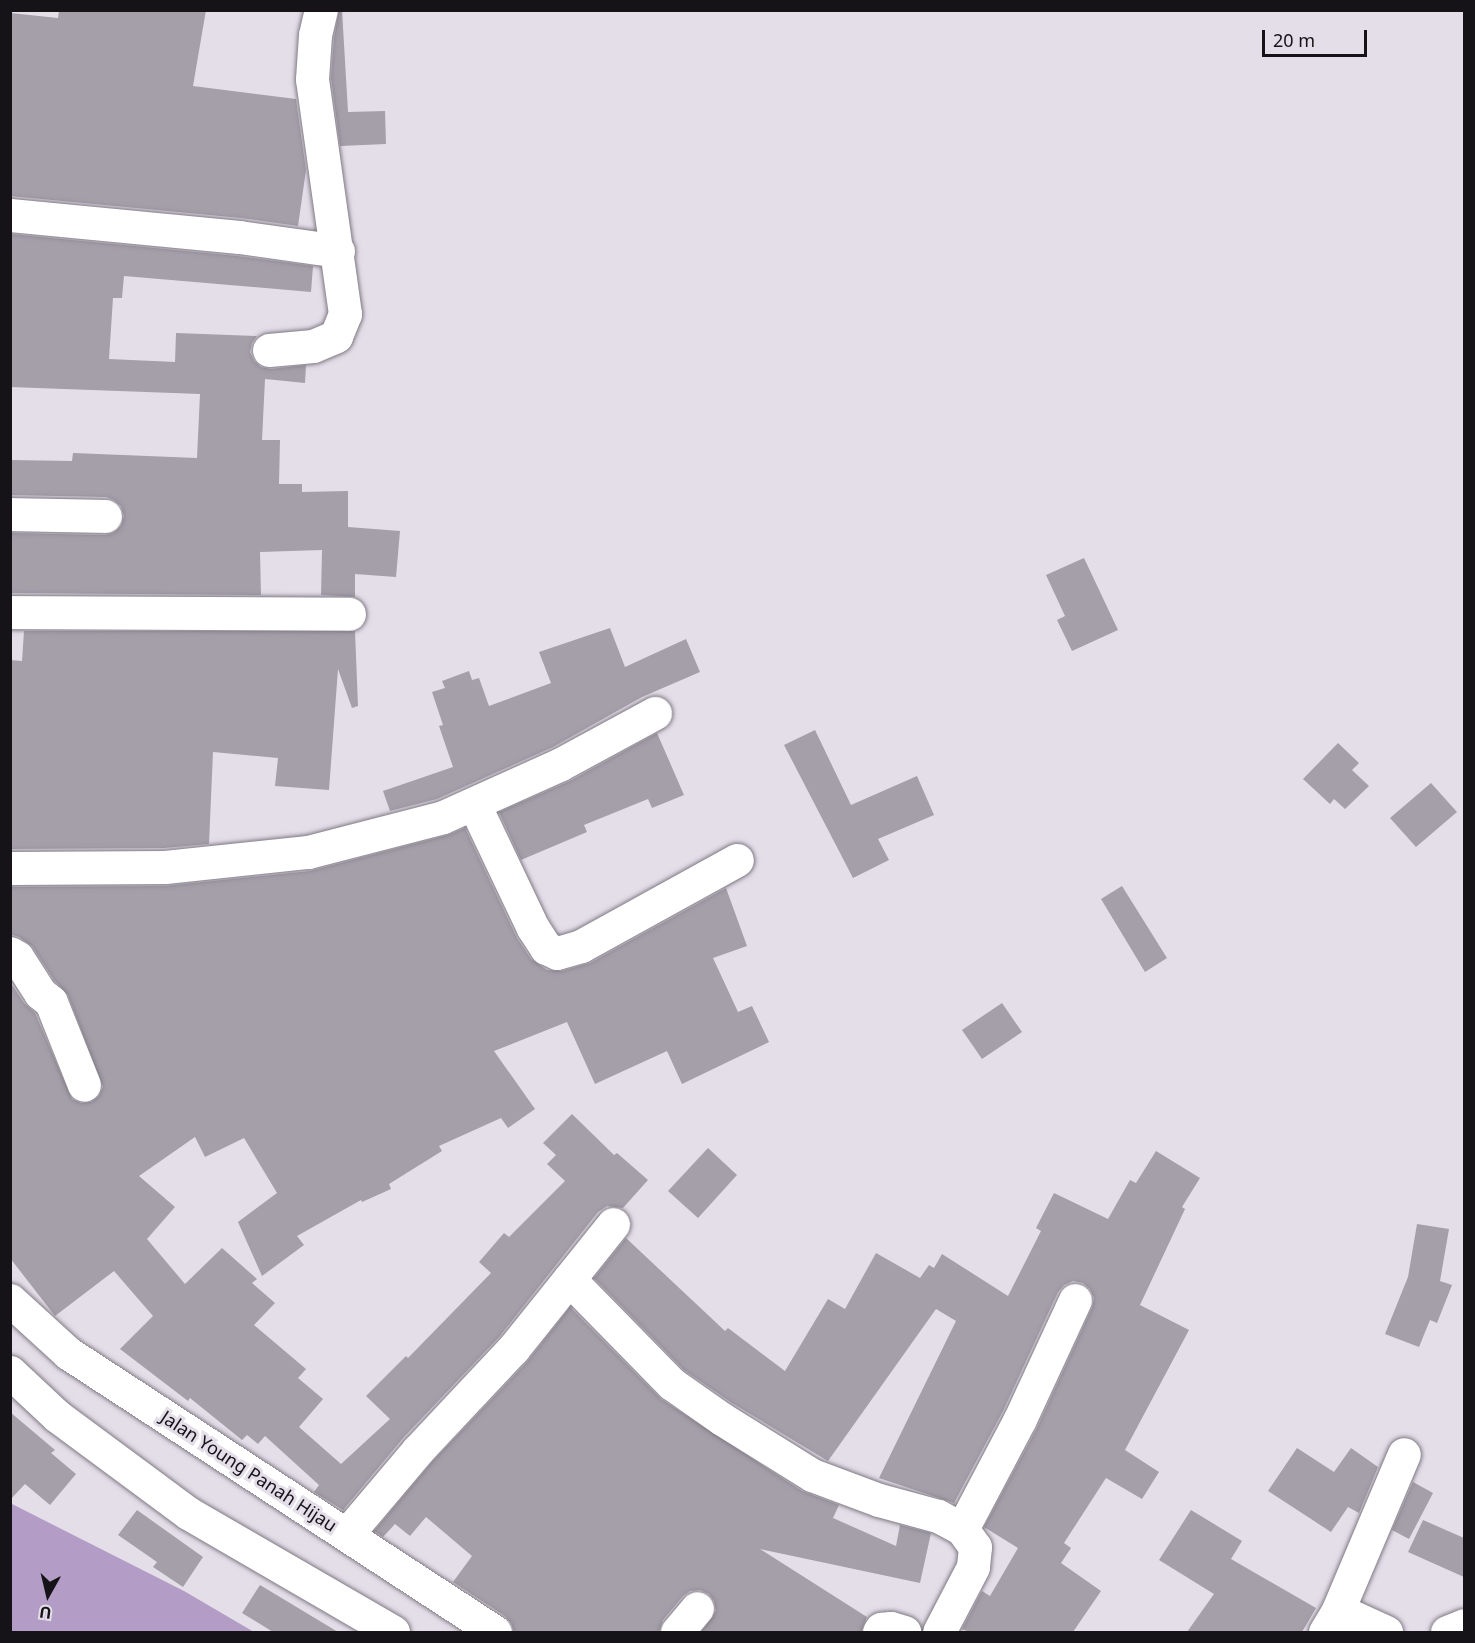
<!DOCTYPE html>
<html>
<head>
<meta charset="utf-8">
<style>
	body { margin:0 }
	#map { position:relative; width:1475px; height:1643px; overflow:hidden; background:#e4dee9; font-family:"Noto Sans",sans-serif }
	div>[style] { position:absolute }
	.water>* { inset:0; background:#b39cc5 }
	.building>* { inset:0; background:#a49fa9 }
	.roads { filter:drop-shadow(0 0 2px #7f7983) drop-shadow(0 0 2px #7f7983) }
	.minor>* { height:33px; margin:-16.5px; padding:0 16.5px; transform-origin:16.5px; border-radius:16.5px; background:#fff }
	span { translate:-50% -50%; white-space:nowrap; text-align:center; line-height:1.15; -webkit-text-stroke:6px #e4dee9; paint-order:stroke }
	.street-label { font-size:18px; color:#151317 }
	.frame { position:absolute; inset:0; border:12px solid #151317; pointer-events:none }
	.north { position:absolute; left:18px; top:1565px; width:60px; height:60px; -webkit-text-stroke:4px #e4dee9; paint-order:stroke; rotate:188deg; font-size:16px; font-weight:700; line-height:24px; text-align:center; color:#151317 }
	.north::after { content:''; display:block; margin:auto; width:21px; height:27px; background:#151317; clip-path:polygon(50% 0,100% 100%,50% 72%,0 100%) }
	.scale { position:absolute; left:1262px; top:30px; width:105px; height:27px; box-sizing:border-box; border:3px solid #151317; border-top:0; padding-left:8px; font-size:18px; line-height:21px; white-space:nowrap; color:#151317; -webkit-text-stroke:4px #e4dee9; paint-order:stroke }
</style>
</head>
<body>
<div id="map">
	<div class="water">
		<div style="clip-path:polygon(10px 1503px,184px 1591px,254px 1632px,11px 1632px)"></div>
	</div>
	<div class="building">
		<div style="clip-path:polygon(59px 10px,206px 10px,193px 86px,296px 99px,306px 170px,298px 226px,241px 218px,10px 196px,10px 13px,58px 18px)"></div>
		<div style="clip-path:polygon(339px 10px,342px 10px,348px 112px,385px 111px,386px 144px,340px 146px,331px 78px,334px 38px)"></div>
		<div style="clip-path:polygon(10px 234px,237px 256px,313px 266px,311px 292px,124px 276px,122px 298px,113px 298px,109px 359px,175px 362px,176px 333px,257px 336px,252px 343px,250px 352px,254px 361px,261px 367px,271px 369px,306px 365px,305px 383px,265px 379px,262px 440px,280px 440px,279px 484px,302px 484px,302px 492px,348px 491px,348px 527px,400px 531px,396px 577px,355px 574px,355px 597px,321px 595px,322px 550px,260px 552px,261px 595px,10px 593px,10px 533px,105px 535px,113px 533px,121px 526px,124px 516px,121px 506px,114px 500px,106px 497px,10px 495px,10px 460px,72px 461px,73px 453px,197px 458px,200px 394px,10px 387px)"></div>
		<div style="clip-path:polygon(1084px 558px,1118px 630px,1072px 651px,1057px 620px,1065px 616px,1046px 575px)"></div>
		<div style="clip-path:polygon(610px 628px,625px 667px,686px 639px,700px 672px,642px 697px,553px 747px,437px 799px,390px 811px,383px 791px,453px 767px,439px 726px,443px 725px,432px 692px,445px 688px,442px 681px,469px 671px,472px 680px,479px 678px,489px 706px,551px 683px,539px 652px)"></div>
		<div style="clip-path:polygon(24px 631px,355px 631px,358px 706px,352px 708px,338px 669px,329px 790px,275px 786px,278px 758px,213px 752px,209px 844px,164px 848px,10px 849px,10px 660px,22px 661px)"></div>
		<div style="clip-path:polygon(815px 730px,851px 805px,917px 776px,934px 815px,878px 839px,889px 860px,853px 878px,784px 745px)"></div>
		<div style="clip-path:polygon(657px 733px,684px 795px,652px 808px,648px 799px,584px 825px,587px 832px,521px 860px,499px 812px,570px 781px)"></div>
		<div style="clip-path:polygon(1338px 743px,1359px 763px,1352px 770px,1369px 786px,1345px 809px,1334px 799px,1330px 804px,1303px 779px)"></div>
		<div style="clip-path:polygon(1431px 783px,1457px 812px,1416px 847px,1390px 818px)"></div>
		<div style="clip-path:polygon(465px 828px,517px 938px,531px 959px,547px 970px,562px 971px,590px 963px,726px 888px,747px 946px,713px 958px,738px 1012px,752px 1006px,769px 1042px,682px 1084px,667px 1051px,595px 1084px,567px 1022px,494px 1051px,535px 1109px,508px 1128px,501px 1118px,439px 1146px,442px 1151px,389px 1184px,391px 1189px,362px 1202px,361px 1200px,297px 1236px,304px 1245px,262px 1276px,238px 1222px,277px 1193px,244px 1138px,205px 1157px,195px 1137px,139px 1176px,175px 1207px,147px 1239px,185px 1284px,222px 1248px,257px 1279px,252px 1283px,275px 1303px,254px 1325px,306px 1369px,298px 1378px,323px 1399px,299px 1427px,341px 1464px,390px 1419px,366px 1396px,406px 1356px,408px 1358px,491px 1273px,479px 1262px,504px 1233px,509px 1237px,565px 1181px,547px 1164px,556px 1155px,543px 1143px,572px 1114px,614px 1155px,617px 1153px,648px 1180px,623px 1208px,607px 1206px,598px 1212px,499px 1337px,404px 1437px,343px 1510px,314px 1492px,319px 1485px,265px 1436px,258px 1444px,247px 1435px,242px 1440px,190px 1398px,188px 1401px,120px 1349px,153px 1316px,114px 1271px,55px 1316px,10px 1258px,10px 982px,24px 1003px,35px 1013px,72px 1099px,81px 1103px,91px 1102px,99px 1096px,103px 1087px,68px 995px,54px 980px,32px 946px,19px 937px,10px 934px,10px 887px,165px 886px,310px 871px,448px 835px)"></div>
		<div style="clip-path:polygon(1122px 886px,1167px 958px,1145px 972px,1101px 899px)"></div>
		<div style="clip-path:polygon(1002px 1003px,1022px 1032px,982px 1059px,962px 1030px)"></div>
		<div style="clip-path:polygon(708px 1148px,737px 1175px,698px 1218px,668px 1191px)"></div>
		<div style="clip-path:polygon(1156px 1151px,1200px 1178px,1182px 1207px,1185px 1209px,1140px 1305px,1189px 1330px,1125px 1450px,1159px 1472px,1142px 1499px,1106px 1478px,1064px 1543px,1071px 1548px,1061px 1563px,1101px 1591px,1073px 1632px,969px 1632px,962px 1629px,982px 1591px,990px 1596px,1018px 1548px,984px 1527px,1037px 1428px,1092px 1308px,1094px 1298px,1090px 1289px,1083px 1283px,1073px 1281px,1064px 1285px,1058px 1292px,1003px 1411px,954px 1503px,879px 1478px,956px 1321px,936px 1309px,828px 1461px,732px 1403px,684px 1370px,594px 1278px,626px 1238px,725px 1331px,728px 1328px,785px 1371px,828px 1299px,845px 1309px,876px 1253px,920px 1278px,929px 1265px,934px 1268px,942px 1254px,1008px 1296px,1041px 1231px,1036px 1228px,1054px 1193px,1108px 1219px,1130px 1180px,1136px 1183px)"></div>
		<div style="clip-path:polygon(1417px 1224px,1449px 1229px,1440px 1281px,1452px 1285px,1437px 1323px,1430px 1320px,1419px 1347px,1385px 1334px,1408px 1277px)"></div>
		<div style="clip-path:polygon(570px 1307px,661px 1399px,802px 1491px,839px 1505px,833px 1518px,896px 1546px,900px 1525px,931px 1533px,920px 1583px,760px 1549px,867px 1617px,861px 1632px,701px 1632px,716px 1611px,714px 1601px,709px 1594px,700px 1590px,690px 1591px,683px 1596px,663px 1620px,659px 1632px,514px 1632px,511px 1623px,505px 1616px,453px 1582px,472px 1556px,426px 1517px,410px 1536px,395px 1524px,383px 1537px,374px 1531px,432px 1462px,527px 1362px)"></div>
		<div style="clip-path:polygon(10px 1412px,55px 1450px,51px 1453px,76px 1474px,50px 1505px,25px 1484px,10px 1500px)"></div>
		<div style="clip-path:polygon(1297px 1448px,1334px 1472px,1351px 1448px,1378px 1467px,1359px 1513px,1348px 1507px,1331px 1532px,1268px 1491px)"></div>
		<div style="clip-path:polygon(1413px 1482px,1433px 1493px,1409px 1539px,1392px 1530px)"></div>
		<div style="clip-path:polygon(137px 1510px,203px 1557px,183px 1587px,153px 1567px,157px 1562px,118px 1535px)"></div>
		<div style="clip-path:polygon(1191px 1510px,1242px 1541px,1231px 1559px,1316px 1608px,1302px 1632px,1187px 1632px,1214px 1594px,1159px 1560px)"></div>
		<div style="clip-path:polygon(1423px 1520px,1464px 1538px,1464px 1577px,1408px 1552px)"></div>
		<div style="clip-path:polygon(260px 1585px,338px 1632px,273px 1632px,242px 1613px)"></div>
	</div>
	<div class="roads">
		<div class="minor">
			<div style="left:10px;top:215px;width:230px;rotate:5.5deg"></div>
			<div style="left:239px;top:237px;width:100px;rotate:8deg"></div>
			<div style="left:269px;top:350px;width:44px;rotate:-5.2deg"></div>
			<div style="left:313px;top:346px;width:25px;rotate:-23deg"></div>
			<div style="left:336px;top:336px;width:24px;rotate:-68deg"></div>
			<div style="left:345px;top:314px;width:237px;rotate:-98deg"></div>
			<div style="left:312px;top:79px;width:44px;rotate:-86.1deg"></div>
			<div style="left:315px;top:35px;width:26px;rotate:-77deg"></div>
			<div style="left:10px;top:514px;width:95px;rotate:1.2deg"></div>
			<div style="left:10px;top:612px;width:339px;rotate:0.3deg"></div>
			<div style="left:474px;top:804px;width:137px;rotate:64.6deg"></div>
			<div style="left:533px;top:928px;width:24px;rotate:57deg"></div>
			<div style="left:546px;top:948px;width:12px;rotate:24deg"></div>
			<div style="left:557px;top:953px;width:25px;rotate:-16deg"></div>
			<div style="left:581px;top:946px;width:178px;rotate:-28.9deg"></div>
			<div style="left:10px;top:868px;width:155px;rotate:-0.4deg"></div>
			<div style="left:165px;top:867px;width:144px;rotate:-6deg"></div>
			<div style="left:308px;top:852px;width:139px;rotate:-14.5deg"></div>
			<div style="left:443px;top:817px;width:129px;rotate:-24.2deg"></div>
			<div style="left:561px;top:764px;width:107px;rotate:-28.5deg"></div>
			<div style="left:10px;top:953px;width:8px;rotate:30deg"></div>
			<div style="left:17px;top:957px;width:43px;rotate:57.4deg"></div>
			<div style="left:40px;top:993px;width:14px;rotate:39deg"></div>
			<div style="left:51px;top:1002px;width:89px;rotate:68.3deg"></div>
			<div style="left:569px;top:1279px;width:147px;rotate:45.6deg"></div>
			<div style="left:672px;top:1384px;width:61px;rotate:35deg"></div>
			<div style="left:722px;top:1419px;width:106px;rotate:31.9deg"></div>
			<div style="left:812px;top:1475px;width:72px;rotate:20.5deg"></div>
			<div style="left:879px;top:1500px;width:61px;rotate:15.2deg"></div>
			<div style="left:938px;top:1516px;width:27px;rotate:28deg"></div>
			<div style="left:962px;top:1529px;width:22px;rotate:54deg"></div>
			<div style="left:975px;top:1547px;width:20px;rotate:96deg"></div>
			<div style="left:973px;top:1567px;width:73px;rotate:117.6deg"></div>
			<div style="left:10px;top:1300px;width:79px;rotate:42.4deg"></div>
			<div style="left:68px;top:1353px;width:510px;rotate:33.16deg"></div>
			<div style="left:10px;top:1372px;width:64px;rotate:43.1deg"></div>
			<div style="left:57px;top:1416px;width:163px;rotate:36.5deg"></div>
			<div style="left:188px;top:1513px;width:237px;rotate:30.1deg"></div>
			<div style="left:962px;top:1529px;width:124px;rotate:-62.2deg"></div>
			<div style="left:1020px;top:1419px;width:131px;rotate:-65.2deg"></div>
			<div style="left:347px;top:1534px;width:110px;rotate:-49.8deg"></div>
			<div style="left:418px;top:1450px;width:139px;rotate:-46.8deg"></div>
			<div style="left:513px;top:1349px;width:160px;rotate:-51.3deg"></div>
			<div style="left:1338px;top:1610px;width:53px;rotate:24.6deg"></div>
			<div style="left:677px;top:1632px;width:31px;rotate:-50deg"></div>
			<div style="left:879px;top:1632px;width:4px;rotate:-56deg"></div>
			<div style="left:881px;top:1629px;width:10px;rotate:-6deg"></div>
			<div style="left:891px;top:1628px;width:14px;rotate:17deg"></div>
			<div style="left:1325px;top:1632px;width:26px;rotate:-59deg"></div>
			<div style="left:1338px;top:1610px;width:169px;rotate:-67.1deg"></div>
			<div style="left:1447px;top:1632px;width:18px;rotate:-22deg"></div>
		</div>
	</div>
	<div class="street-label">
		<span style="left:249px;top:1471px;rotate:33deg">Jalan Young Panah Hijau</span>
	</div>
	<div class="frame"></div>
	<div class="north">U</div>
	<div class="scale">20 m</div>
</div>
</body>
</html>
